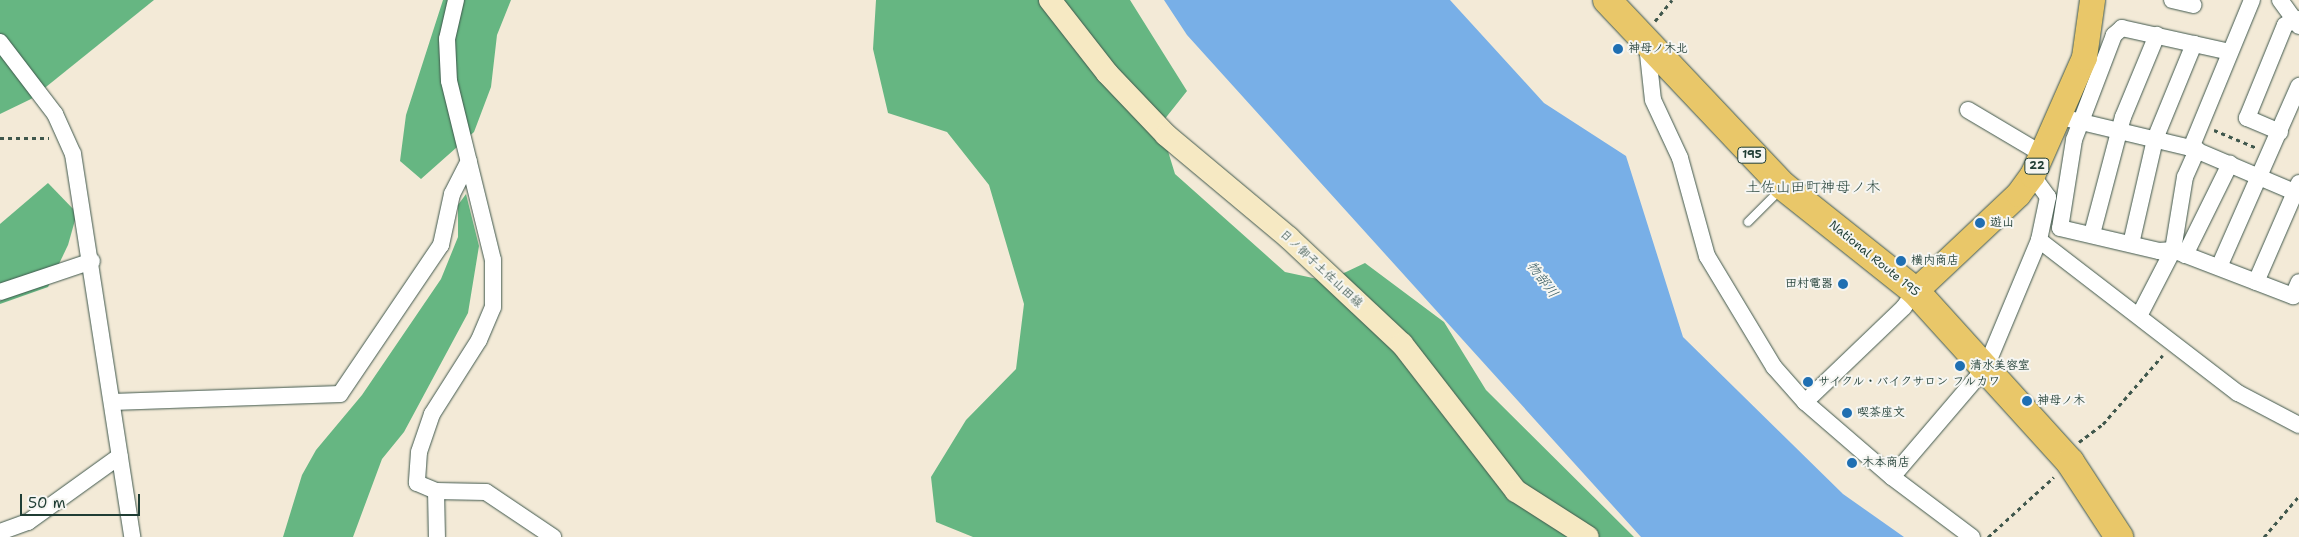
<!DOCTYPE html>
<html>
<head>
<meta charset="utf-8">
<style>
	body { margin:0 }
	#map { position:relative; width:2299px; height:537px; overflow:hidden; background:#f3ead7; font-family:"Shantell Sans","Klee One",sans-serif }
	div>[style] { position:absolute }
	.forest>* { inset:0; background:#66b682 }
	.water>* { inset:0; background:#78afe7 }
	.path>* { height:3px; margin-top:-1.5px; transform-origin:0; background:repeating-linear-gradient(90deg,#3f574c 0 4px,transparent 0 8px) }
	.roads { filter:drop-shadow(0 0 1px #3f574c) drop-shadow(0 0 1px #3f574c) }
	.lane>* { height:8px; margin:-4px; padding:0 4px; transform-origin:4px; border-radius:4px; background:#fff }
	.street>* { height:16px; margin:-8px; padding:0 8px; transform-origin:8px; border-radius:8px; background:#fff }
	.secondary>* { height:22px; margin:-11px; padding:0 11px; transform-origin:11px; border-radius:11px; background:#f6e9c3 }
	.primary>* { height:25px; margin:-12.5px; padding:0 12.5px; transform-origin:12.5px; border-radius:12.5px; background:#e9c769 }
	.highway>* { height:28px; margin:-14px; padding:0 14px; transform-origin:14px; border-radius:14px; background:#e9c769 }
	.dots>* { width:14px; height:14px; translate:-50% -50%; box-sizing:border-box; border:2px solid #f6f6f2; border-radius:50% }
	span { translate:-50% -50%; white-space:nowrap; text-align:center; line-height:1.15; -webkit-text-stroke:4px #f6f6f2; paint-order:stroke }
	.shield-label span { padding:1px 4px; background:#f6f6f2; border:1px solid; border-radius:4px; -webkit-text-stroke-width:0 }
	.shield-label { font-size:11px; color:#1f3d34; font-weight:700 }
	.poi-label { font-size:12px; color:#1f3d34; font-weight:700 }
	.left { translate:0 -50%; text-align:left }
	.right { translate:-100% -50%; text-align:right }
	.street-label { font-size:12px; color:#1f3d34 }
	.water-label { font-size:14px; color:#355a61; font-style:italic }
	.quarter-label { font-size:15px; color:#1f3d34 }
	.scale { position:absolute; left:20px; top:494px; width:120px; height:22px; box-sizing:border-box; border:2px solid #1f3d34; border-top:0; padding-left:6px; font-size:15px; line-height:18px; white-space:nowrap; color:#1f3d34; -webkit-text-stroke:4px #f6f6f2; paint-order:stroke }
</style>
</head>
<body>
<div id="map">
	<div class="forest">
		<div style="clip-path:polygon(0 0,154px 0,31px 99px,0 114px)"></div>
		<div style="clip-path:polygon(443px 0,511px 0,497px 35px,491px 87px,474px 132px,421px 179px,400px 161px,406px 115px)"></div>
		<div style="clip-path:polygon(876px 0,1130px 0,1187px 91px,1160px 125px,1175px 174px,1285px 272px,1327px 281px,1365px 263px,1444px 322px,1486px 390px,1634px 537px,973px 537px,936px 522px,931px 477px,966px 420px,1016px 369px,1024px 304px,989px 185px,947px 132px,888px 113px,873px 49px)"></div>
		<div style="clip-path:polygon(48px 183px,77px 213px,68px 245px,48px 287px,0 304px,0 224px)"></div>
		<div style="clip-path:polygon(466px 194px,479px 246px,468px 313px,404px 432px,382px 459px,353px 537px,283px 537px,302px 475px,316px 450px,362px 395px,441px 279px,458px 237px,458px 205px)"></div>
	</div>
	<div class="water">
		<div style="clip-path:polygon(1164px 0,1450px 0,1544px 103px,1626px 156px,1683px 337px,1843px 494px,1904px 537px,1641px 537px,1187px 35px)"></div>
	</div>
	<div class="path">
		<div style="left:1655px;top:21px;width:27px;rotate:-51deg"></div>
		<div style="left:2214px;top:130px;width:47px;rotate:22.7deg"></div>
		<div style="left:0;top:138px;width:49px"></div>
		<div style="left:2079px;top:442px;width:30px;rotate:-37deg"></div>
		<div style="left:2103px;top:424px;width:91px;rotate:-49deg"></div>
		<div style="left:1988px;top:537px;width:89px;rotate:-42.3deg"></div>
		<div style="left:2264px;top:537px;width:54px;rotate:-49.5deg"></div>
	</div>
	<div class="roads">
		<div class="lane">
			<div style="left:1748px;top:222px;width:45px;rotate:-45deg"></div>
		</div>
		<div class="street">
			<div style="left:456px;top:0;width:40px;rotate:103deg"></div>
			<div style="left:447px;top:39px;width:42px;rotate:87.3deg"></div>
			<div style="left:449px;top:81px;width:184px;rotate:76.2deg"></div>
			<div style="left:493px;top:260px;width:47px;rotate:90deg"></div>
			<div style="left:493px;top:307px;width:36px;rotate:113deg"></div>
			<div style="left:479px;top:340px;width:88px;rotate:122.4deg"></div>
			<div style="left:432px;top:414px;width:40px;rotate:108.9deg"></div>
			<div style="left:419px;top:452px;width:31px;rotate:94deg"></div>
			<div style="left:417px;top:483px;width:21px;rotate:23deg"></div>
			<div style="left:436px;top:491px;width:50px;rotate:1.1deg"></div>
			<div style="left:486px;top:492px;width:81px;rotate:33.9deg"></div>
			<div style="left:2172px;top:0;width:22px;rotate:13deg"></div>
			<div style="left:2280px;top:0;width:32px;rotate:54deg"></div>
			<div style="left:0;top:42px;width:91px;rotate:52.6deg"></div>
			<div style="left:55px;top:114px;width:44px;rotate:65.8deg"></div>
			<div style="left:73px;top:154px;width:388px;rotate:81.2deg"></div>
			<div style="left:1647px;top:45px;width:55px;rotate:83.8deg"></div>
			<div style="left:1653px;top:100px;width:64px;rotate:65deg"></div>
			<div style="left:1680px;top:158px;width:102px;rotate:74.6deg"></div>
			<div style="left:1707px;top:256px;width:130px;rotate:58.9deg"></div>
			<div style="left:1774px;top:367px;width:47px;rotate:48.5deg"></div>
			<div style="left:1805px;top:402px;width:115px;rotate:40.8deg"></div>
			<div style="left:1892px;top:477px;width:100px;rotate:36.9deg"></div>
			<div style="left:2230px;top:52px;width:111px;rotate:-167.5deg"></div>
			<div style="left:2122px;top:28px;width:11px;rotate:139deg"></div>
			<div style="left:2114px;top:35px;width:112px;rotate:110.9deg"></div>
			<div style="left:2074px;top:140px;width:89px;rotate:99deg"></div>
			<div style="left:2060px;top:228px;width:102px;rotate:13.1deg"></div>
			<div style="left:2159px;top:251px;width:14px;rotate:-4deg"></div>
			<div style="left:2173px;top:250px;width:129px;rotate:21deg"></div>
			<div style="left:2293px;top:296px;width:15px;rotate:-67deg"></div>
			<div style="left:1968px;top:110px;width:86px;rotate:30.7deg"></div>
			<div style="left:2069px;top:119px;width:125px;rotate:13.4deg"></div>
			<div style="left:2191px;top:148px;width:117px;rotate:23.1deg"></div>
			<div style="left:2280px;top:132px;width:36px;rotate:-157deg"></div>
			<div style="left:2247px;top:118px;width:100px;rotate:-67.8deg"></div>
			<div style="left:2285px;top:25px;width:13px;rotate:-29deg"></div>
			<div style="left:2191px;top:148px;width:160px;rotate:-67.6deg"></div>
			<div style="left:2092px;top:234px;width:121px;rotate:-75.2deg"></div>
			<div style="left:2123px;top:117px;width:89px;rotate:-67.5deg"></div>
			<div style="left:2039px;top:240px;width:251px;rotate:37.6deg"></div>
			<div style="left:2238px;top:393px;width:69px;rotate:27.7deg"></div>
			<div style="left:2131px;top:244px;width:108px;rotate:-77.1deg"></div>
			<div style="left:2155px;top:139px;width:103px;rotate:-67.7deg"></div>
			<div style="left:2185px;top:255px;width:102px;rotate:-63.7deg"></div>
			<div style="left:2219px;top:267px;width:198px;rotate:-66.2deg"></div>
			<div style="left:2256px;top:282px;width:108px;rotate:-66.5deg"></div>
			<div style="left:0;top:292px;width:97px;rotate:-18.6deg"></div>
			<div style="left:2139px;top:316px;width:74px;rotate:-62.7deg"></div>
			<div style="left:2173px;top:250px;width:74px;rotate:-80.7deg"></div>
			<div style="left:2185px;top:177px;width:30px;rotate:-66deg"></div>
			<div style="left:113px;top:402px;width:227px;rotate:-2deg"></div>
			<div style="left:340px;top:394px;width:180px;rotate:-55.9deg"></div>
			<div style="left:441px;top:245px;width:52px;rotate:-77.8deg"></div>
			<div style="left:452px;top:194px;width:37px;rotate:-63deg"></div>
			<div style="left:1805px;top:402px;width:137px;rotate:-43.8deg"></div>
			<div style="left:1904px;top:307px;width:19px;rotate:-55deg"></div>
			<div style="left:1892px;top:477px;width:145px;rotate:-49.5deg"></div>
			<div style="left:1986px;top:367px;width:138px;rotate:-67.3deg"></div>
			<div style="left:2039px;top:240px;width:44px;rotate:-78.2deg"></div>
			<div style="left:2048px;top:197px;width:27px;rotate:-126deg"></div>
			<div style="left:436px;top:491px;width:46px;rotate:88.8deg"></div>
			<div style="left:0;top:532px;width:30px;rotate:-20deg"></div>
			<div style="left:28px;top:522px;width:113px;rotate:-35.7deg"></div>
		</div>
		<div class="secondary">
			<div style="left:1050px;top:0;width:93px;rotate:52deg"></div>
			<div style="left:1107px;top:73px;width:86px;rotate:46.4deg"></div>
			<div style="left:1166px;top:135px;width:160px;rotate:39.9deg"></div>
			<div style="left:1289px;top:238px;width:155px;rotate:43.2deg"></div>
			<div style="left:1402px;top:344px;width:186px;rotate:52.2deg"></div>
			<div style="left:1516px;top:491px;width:85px;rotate:32.6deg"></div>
		</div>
		<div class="primary">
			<div style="left:1915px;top:291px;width:141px;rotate:-43.3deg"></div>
			<div style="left:2018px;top:194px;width:24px;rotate:-54deg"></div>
			<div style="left:2032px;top:175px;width:129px;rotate:-66.2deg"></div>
			<div style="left:2084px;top:57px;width:58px;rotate:-82deg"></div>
		</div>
		<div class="highway">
			<div style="left:1607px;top:0;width:256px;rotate:46.6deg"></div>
			<div style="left:1783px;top:186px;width:169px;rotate:38.5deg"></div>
			<div style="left:1915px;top:291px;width:231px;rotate:47.8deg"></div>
			<div style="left:2070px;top:462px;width:90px;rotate:56.8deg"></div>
		</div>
	</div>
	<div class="dots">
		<div style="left:1618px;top:49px;background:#1f6fb2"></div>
		<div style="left:1980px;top:223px;background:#1f6fb2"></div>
		<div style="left:1901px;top:261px;background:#1f6fb2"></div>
		<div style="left:1843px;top:284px;background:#1f6fb2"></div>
		<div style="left:1960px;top:366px;background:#1f6fb2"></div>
		<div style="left:1808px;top:382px;background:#1f6fb2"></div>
		<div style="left:2027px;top:401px;background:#1f6fb2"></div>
		<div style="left:1847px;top:413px;background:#1f6fb2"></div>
		<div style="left:1852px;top:463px;background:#1f6fb2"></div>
	</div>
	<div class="shield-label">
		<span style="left:1752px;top:155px">195</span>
		<span style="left:2037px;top:166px">22</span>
	</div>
	<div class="poi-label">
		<span class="left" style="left:1628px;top:49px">神母ノ木北</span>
		<span class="left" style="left:1990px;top:223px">遊山</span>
		<span class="left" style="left:1911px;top:261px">横内商店</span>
		<span class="right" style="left:1833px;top:284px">田村電器</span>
		<span class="left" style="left:1970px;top:366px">清水美容室</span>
		<span class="left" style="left:1818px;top:382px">サイクル・バイクサロン フルカワ</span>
		<span class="left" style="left:2037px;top:401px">神母ノ木</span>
		<span class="left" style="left:1857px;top:413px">喫茶座文</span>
		<span class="left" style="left:1862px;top:463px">木本商店</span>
	</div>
	<div class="street-label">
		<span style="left:1874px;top:259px;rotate:39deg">National Route 195</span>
		<span style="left:1321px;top:269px;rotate:43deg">日ノ御子土佐山田線</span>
	</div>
	<div class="water-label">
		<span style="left:1543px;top:279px;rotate:53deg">物部川</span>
	</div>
	<div class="quarter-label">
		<span style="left:1813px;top:188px">土佐山田町神母ノ木</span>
	</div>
	<div class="scale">50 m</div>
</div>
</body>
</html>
